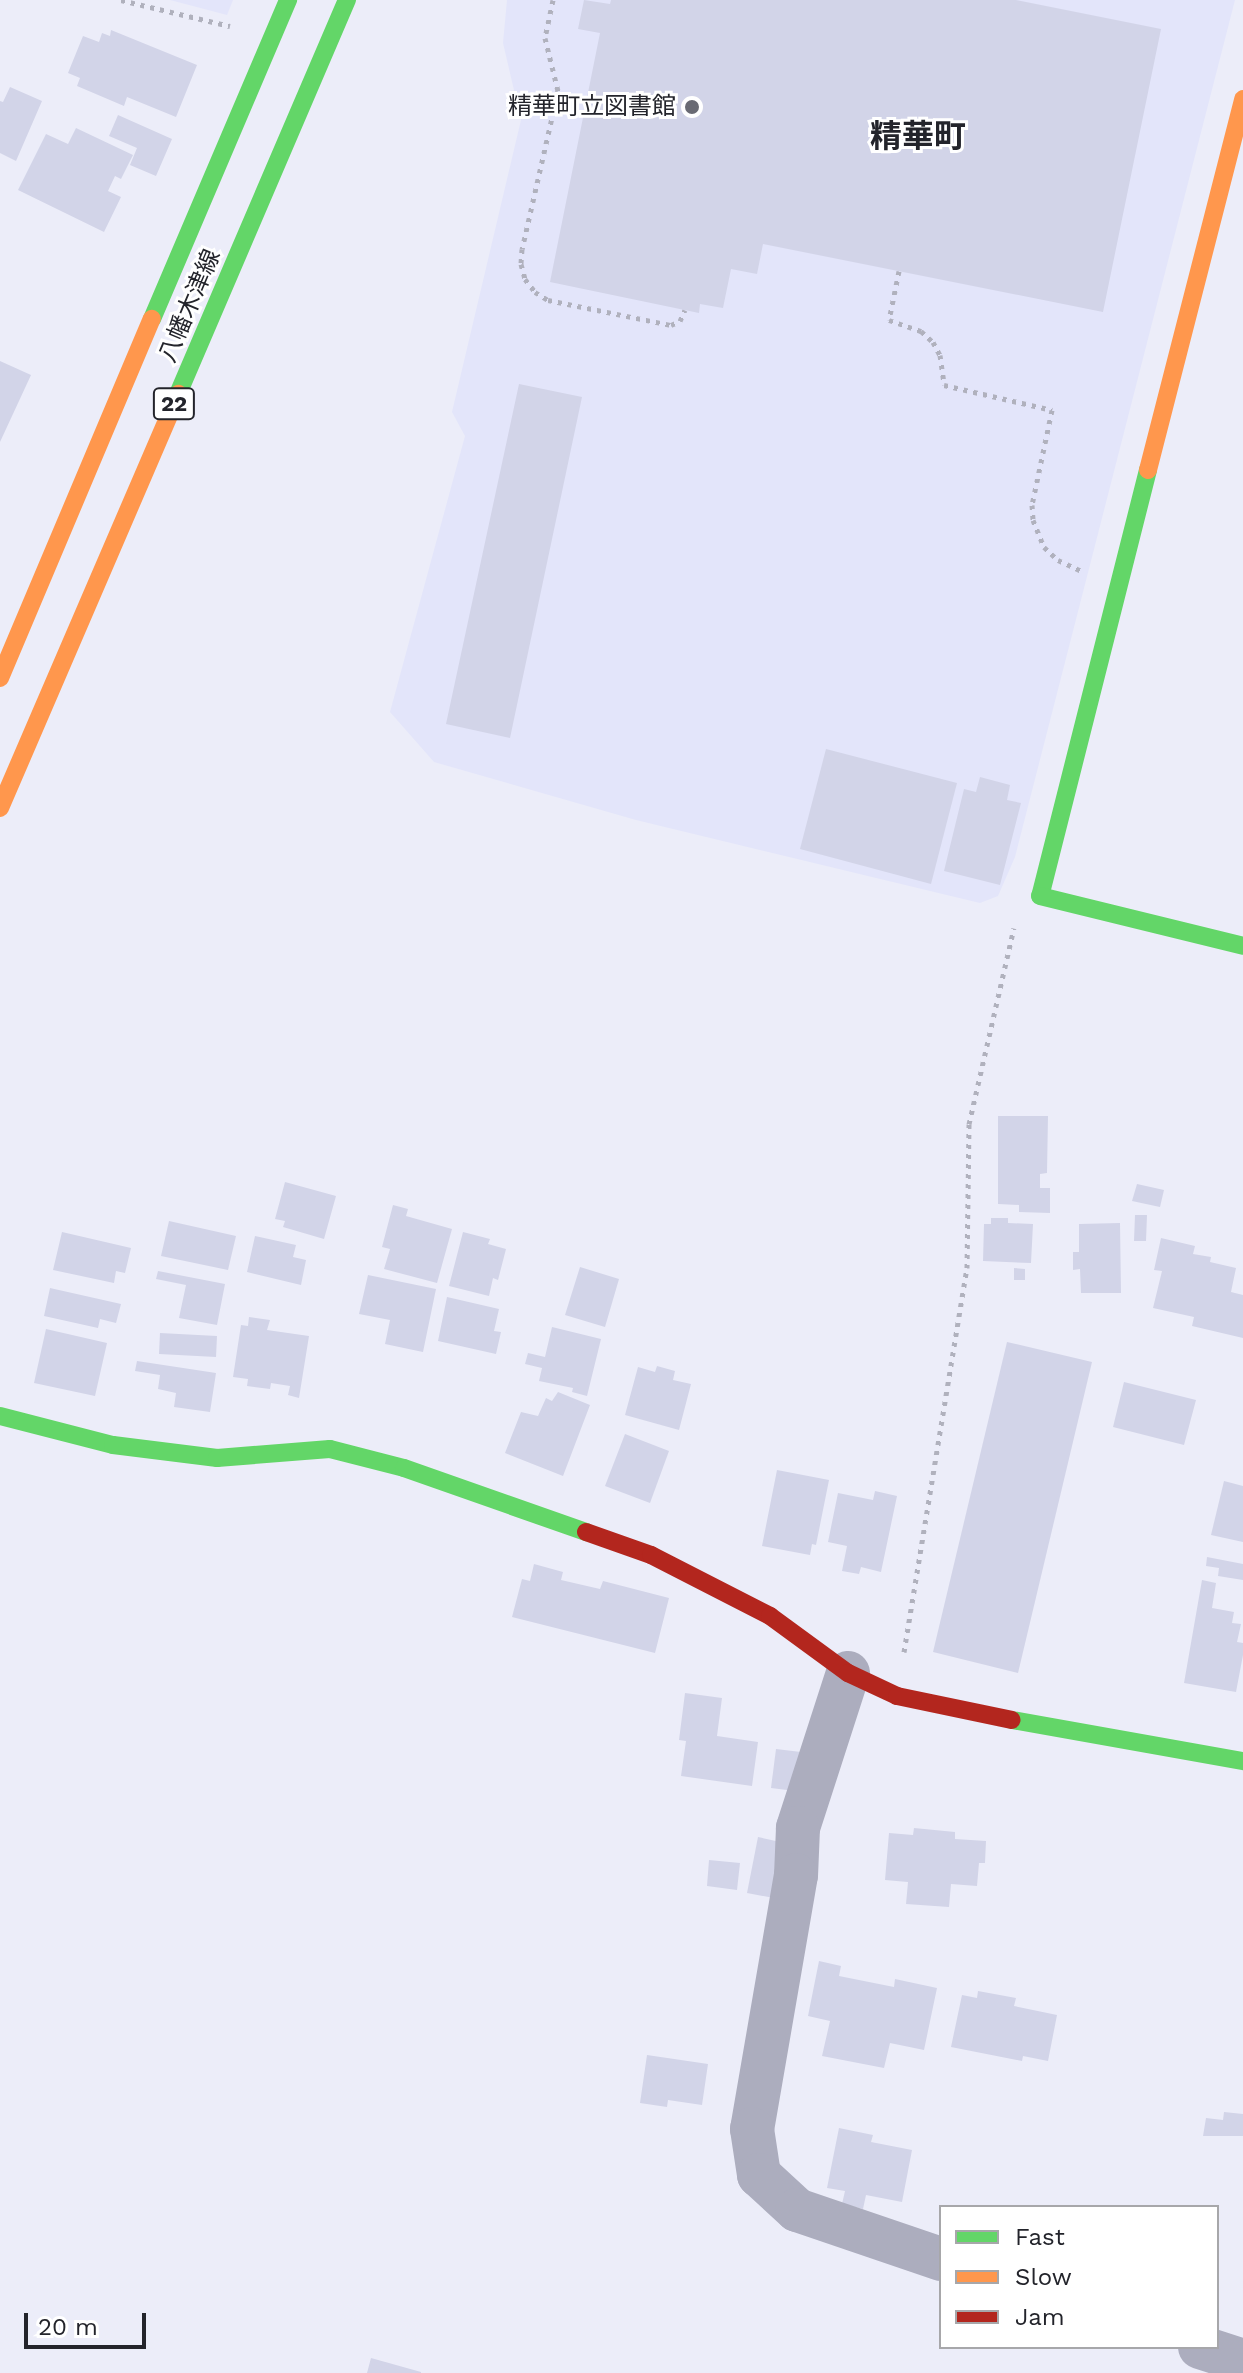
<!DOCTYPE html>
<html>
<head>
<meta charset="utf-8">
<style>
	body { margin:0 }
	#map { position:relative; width:1243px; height:2373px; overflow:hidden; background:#ecedf9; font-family:"Work Sans","Noto Sans JP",sans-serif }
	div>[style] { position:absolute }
	.built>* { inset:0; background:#e3e5fa }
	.building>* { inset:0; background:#d2d4e8 }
	.path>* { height:5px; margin-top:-2.5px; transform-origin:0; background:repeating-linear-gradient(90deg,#b0b1bd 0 4px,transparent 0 10px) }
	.street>* { height:44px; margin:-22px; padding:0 22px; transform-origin:22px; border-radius:22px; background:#acadbe }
	.fast>* { height:18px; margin:-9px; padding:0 9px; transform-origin:9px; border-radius:9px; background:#63d668 }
	.slow>* { height:18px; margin:-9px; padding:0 9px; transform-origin:9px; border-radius:9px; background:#ff974d }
	.jam>* { height:18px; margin:-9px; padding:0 9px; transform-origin:9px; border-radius:9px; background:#b3261e }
	.dots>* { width:22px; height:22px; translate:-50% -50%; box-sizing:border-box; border:4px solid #fff; border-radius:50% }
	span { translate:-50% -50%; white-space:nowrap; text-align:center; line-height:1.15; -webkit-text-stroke:6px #fff; paint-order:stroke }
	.shield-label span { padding:2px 6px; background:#fff; border:2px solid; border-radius:6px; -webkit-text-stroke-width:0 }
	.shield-label { font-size:22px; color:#23242b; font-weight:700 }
	.poi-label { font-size:24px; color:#23242b }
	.right { translate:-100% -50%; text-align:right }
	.street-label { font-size:24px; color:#23242b }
	.district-label { font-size:32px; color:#23242b; font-weight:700 }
	.legend { position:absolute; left:939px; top:2205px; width:280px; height:144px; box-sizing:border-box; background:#fff; border:2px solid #a7a7aa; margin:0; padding:10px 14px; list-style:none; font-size:24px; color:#23242b }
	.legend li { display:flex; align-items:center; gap:16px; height:40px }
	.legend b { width:40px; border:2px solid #a7a7aa }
	.scale { position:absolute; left:24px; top:2313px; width:122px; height:36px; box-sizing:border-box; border:4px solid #23242b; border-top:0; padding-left:10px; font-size:24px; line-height:28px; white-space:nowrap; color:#23242b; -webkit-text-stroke:6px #fff; paint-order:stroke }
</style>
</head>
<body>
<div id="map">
	<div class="built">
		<div style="clip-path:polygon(170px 0,233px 0,227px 15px)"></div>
		<div style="clip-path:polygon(507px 0,1235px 0,1015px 857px,998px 896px,980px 903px,636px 820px,434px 762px,390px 712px,465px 436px,452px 412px,521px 120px,503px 43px)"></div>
	</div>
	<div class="building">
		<div style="clip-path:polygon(584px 0,610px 4px,611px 0,1016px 0,1161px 29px,1103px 312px,763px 244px,757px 274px,731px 269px,723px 308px,700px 304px,699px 313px,550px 282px,600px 33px,578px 29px)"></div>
		<div style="clip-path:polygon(111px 30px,197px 65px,176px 117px,127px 97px,124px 106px,77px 86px,80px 78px,68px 73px,83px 36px,99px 42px,102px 33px,110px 36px)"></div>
		<div style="clip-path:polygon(10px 87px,42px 101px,16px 161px,0 153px,0 101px,3px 102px)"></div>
		<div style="clip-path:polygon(118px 115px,172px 139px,156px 176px,130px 165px,137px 148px,109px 136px)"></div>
		<div style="clip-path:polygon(76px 128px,133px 155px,121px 179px,115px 176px,108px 191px,121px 197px,104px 232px,18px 190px,46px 134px,68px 144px)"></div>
		<div style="clip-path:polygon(0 361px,31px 375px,0 442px)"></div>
		<div style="clip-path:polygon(519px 384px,582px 397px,510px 738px,446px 724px)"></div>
		<div style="clip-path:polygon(826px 749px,957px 783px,931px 884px,800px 849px)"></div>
		<div style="clip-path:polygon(980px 777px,1010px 785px,1007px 800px,1021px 803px,1000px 885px,944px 871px,964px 789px,976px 792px)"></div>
		<div style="clip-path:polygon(998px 1116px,1048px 1116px,1047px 1173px,1040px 1174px,1040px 1188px,1050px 1188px,1050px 1213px,1019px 1212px,1019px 1205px,998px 1204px)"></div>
		<div style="clip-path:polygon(285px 1182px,336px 1196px,324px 1239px,283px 1227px,285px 1221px,275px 1219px)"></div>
		<div style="clip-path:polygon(1137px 1184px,1164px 1190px,1160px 1207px,1132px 1201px)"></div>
		<div style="clip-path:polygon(393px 1205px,408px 1209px,406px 1216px,452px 1229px,437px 1283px,384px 1269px,390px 1249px,382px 1247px)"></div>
		<div style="clip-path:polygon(1135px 1215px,1147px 1215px,1146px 1241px,1134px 1241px)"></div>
		<div style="clip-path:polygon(991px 1218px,1008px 1218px,1008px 1223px,1033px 1224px,1031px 1263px,983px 1261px,984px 1224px,991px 1224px)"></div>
		<div style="clip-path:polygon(169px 1221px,236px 1236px,228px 1270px,161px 1256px)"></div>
		<div style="clip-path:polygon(1120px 1223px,1121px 1293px,1081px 1293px,1080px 1269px,1073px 1270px,1073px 1252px,1079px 1252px,1079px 1224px)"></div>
		<div style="clip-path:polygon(62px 1232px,131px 1248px,125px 1273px,116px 1271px,114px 1283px,53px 1270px)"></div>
		<div style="clip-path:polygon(463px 1232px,490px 1239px,488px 1244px,506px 1249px,498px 1280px,493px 1278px,489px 1296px,449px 1286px)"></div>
		<div style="clip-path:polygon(255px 1236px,296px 1245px,293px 1257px,306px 1260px,301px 1285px,247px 1272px)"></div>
		<div style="clip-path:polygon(1161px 1238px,1195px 1246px,1193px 1254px,1211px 1257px,1210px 1262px,1236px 1268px,1231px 1292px,1243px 1295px,1243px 1338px,1192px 1326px,1194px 1317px,1153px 1308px,1162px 1271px,1154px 1270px)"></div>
		<div style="clip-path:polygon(580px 1267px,619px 1279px,605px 1327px,565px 1315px)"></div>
		<div style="clip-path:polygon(1014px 1268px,1025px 1269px,1025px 1280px,1014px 1280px)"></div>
		<div style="clip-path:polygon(158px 1271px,225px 1284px,217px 1325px,179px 1318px,186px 1285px,156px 1279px)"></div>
		<div style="clip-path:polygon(368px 1275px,436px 1289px,423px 1352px,385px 1344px,390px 1320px,359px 1314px)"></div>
		<div style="clip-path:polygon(50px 1288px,121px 1304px,116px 1323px,100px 1319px,98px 1328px,44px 1316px)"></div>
		<div style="clip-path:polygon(447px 1297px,499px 1309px,494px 1331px,501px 1332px,496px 1354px,438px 1341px)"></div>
		<div style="clip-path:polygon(249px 1317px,270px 1320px,267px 1330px,309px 1336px,299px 1398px,288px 1395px,290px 1386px,271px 1383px,270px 1389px,247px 1386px,248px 1379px,233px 1377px,241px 1325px,248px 1326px)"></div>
		<div style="clip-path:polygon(552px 1327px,601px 1339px,587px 1396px,572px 1392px,573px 1388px,539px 1381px,542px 1368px,525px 1364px,528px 1353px,545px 1357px)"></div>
		<div style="clip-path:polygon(46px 1329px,107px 1343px,95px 1396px,34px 1383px)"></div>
		<div style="clip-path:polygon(160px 1333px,217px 1336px,216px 1357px,159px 1354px)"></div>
		<div style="clip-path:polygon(1007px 1342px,1092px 1362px,1018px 1673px,933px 1652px)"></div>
		<div style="clip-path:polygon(137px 1361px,216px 1373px,210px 1412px,174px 1407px,176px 1393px,158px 1389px,160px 1375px,135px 1371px)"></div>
		<div style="clip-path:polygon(657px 1366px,675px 1371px,673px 1380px,691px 1384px,679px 1430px,625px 1415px,638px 1367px,655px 1372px)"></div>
		<div style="clip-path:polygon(1124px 1382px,1196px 1400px,1184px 1445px,1113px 1427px)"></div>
		<div style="clip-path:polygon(558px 1392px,590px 1405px,563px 1476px,505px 1453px,521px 1412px,538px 1416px,546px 1398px,552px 1401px)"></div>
		<div style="clip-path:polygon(625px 1434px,669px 1451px,650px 1503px,605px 1486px)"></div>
		<div style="clip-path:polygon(777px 1470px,829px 1480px,816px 1545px,812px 1544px,810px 1555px,762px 1546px)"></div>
		<div style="clip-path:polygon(1224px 1481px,1243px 1486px,1243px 1542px,1211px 1535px)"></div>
		<div style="clip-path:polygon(875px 1491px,897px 1496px,881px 1572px,861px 1567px,859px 1574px,842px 1571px,847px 1546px,828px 1542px,838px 1493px,873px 1500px)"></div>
		<div style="clip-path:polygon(1207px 1557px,1243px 1564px,1243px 1580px,1218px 1576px,1219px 1568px,1206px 1566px)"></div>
		<div style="clip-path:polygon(534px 1564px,563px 1572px,561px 1580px,600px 1589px,603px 1581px,669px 1598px,655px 1653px,512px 1617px,522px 1579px,530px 1581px)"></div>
		<div style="clip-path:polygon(1202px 1580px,1216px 1583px,1212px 1608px,1234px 1612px,1232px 1623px,1241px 1624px,1237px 1642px,1243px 1643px,1243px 1655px,1236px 1692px,1184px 1683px)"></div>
		<div style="clip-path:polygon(685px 1693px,722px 1698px,717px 1736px,758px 1742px,752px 1786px,681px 1776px,686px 1741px,679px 1740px)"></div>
		<div style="clip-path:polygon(776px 1749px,801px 1752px,795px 1791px,771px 1788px)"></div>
		<div style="clip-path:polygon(914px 1828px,955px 1832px,955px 1839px,986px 1841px,985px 1863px,979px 1863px,977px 1886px,951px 1884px,949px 1907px,906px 1904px,908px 1882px,885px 1880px,889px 1833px,913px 1835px)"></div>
		<div style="clip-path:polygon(758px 1837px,785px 1843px,774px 1898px,747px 1893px)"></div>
		<div style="clip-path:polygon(709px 1860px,740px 1863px,737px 1890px,707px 1886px)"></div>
		<div style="clip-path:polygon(819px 1961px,841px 1966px,839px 1976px,894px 1987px,895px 1979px,937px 1988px,924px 2050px,890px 2043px,884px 2068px,822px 2056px,830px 2021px,808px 2016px)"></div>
		<div style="clip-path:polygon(978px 1991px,1016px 1998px,1014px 2006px,1057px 2015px,1048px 2061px,1023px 2056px,1022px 2061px,951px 2047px,962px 1995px,977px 1998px)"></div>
		<div style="clip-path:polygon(647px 2055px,708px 2064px,702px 2105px,668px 2100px,667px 2107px,640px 2103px)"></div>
		<div style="clip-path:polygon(1224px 2112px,1243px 2114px,1243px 2136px,1203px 2136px,1206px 2118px,1223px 2120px)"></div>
		<div style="clip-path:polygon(839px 2128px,873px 2135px,871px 2142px,912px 2150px,902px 2202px,866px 2195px,863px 2209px,842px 2204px,845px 2191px,827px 2188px)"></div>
		<div style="clip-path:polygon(371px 2358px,421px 2372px,421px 2373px,367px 2373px)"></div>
	</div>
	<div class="path">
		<div style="left:121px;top:0;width:112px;rotate:13.4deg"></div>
		<div style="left:553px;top:0;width:39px;rotate:102deg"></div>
		<div style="left:545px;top:38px;width:55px;rotate:76.2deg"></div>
		<div style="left:558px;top:91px;width:162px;rotate:102.8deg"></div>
		<div style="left:522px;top:249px;width:15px;rotate:94deg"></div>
		<div style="left:521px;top:264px;width:16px;rotate:75deg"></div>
		<div style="left:525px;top:279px;width:16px;rotate:52deg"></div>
		<div style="left:535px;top:292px;width:15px;rotate:32deg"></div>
		<div style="left:548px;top:300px;width:126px;rotate:11.5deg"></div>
		<div style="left:671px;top:325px;width:10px;rotate:-24deg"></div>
		<div style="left:680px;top:321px;width:12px;rotate:-66deg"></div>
		<div style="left:899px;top:271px;width:50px;rotate:101.5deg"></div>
		<div style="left:889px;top:320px;width:34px;rotate:19deg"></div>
		<div style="left:921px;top:331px;width:16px;rotate:43deg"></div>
		<div style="left:933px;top:342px;width:15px;rotate:62deg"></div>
		<div style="left:940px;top:355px;width:30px;rotate:82deg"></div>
		<div style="left:944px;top:385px;width:111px;rotate:13deg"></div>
		<div style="left:1052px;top:410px;width:97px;rotate:101.9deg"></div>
		<div style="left:1032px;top:505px;width:15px;rotate:86deg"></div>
		<div style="left:1033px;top:520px;width:29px;rotate:68deg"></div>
		<div style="left:1044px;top:547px;width:19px;rotate:43deg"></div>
		<div style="left:1058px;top:560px;width:26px;rotate:25deg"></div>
		<div style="left:904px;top:1652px;width:389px;rotate:-80.7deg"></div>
		<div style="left:967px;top:1268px;width:144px;rotate:-89.2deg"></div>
		<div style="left:969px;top:1124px;width:201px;rotate:-77.1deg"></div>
	</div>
	<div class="street">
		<div style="left:848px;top:1673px;width:163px;rotate:107.9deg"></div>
		<div style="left:798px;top:1828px;width:47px;rotate:92.4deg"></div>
		<div style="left:796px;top:1875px;width:258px;rotate:99.8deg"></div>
		<div style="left:752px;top:2129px;width:47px;rotate:81.3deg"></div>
		<div style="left:759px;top:2175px;width:52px;rotate:42.6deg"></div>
		<div style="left:797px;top:2210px;width:152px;rotate:18.8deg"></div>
		<div style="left:1200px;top:2347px;width:45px;rotate:18deg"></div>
	</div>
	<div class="fast">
		<div style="left:152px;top:319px;width:347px;rotate:-66.9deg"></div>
		<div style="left:178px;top:394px;width:429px;rotate:-66.8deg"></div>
		<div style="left:1148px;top:470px;width:439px;rotate:104.2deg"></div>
		<div style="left:1040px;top:896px;width:209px;rotate:13.8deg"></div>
		<div style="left:0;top:1416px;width:117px;rotate:14.4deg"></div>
		<div style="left:113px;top:1445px;width:105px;rotate:7.1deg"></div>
		<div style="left:217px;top:1458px;width:113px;rotate:-4.6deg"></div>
		<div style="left:330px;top:1449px;width:76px;rotate:14.4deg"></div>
		<div style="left:404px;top:1468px;width:193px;rotate:19.4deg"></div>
		<div style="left:1012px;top:1720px;width:235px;rotate:10.1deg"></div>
	</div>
	<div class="slow">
		<div style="left:1148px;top:470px;width:383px;rotate:-75.6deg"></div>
		<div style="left:0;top:678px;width:390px;rotate:-67.1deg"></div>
		<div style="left:0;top:808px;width:451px;rotate:-66.7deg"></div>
	</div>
	<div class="jam">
		<div style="left:586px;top:1532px;width:69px;rotate:19.5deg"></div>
		<div style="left:651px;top:1555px;width:134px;rotate:27.1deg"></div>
		<div style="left:770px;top:1616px;width:97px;rotate:36.2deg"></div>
		<div style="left:848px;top:1673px;width:54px;rotate:25.1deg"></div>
		<div style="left:897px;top:1696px;width:117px;rotate:11.8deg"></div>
	</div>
	<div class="dots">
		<div style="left:692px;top:107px;background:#696a73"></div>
	</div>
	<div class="shield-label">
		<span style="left:174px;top:404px">22</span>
	</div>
	<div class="poi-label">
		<span class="right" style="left:676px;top:107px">精華町立図書館</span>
	</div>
	<div class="street-label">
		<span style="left:190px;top:306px;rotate:-67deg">八幡木津線</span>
	</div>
	<div class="district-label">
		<span style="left:918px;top:136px">精華町</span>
	</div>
	<ul class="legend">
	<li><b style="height:10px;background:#63d668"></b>Fast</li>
	<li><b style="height:10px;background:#ff974d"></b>Slow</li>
	<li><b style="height:10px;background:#b3261e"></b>Jam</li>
	</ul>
	<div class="scale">20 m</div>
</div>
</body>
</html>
